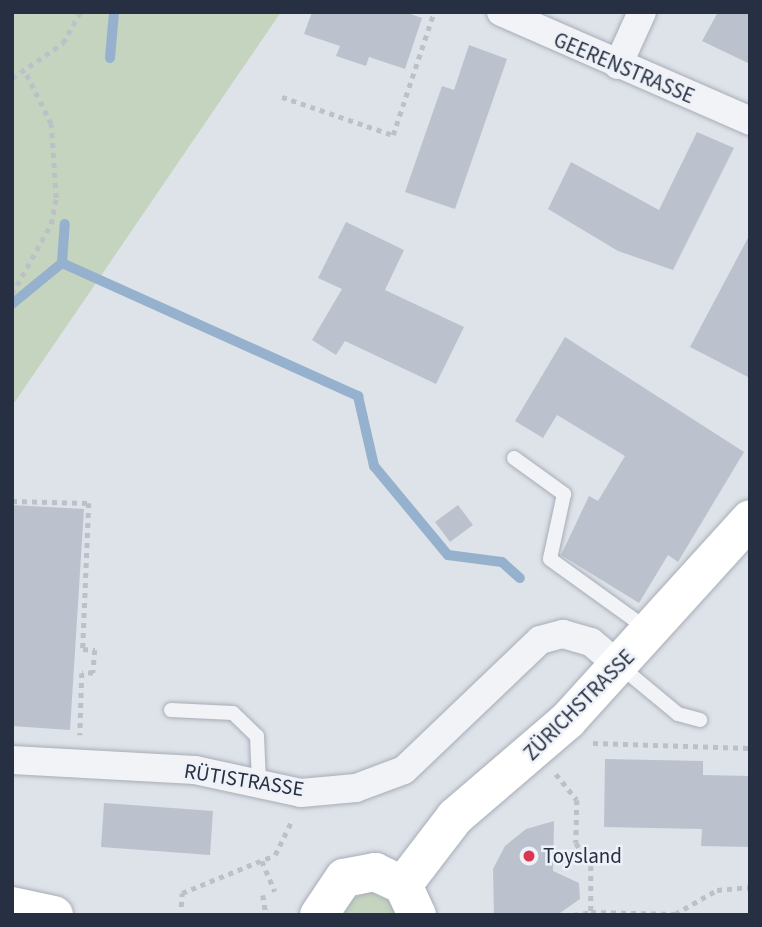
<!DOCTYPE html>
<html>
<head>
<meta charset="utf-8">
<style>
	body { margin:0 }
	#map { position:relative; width:762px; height:927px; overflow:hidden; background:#dee3e9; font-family:"Source Sans 3",sans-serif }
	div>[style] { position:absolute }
	.green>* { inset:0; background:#c4d4be }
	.stream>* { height:10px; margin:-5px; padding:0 5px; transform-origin:5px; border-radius:5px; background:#95b1cd }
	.building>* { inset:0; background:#bbc2cd }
	.path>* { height:4.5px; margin-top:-2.25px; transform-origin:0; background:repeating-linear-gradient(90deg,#bcc0c8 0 5px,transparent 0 10px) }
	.roads { filter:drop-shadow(0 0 2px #a7adb7) drop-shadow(0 0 2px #a7adb7) }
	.lane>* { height:14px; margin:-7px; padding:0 7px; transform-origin:7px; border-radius:7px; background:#f1f3f7 }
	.street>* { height:28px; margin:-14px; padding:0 14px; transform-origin:14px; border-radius:14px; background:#f1f3f7 }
	.secondary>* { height:38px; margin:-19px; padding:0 19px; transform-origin:19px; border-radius:19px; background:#fff }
	.dots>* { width:19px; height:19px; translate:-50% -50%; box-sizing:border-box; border:4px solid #eef1f7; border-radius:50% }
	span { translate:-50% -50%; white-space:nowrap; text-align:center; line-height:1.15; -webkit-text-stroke:5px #eef1f7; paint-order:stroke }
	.street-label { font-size:21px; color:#263042 }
	.poi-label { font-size:21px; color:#263042 }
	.left { translate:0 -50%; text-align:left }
	.frame { position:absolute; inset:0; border:14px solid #263042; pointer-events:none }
</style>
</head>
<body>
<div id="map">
	<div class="green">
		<div style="clip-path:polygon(12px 12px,281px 12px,12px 406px)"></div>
		<div style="clip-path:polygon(370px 892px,391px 902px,397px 915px,341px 915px,349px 899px)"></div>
	</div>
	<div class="stream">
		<div style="left:110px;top:58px;width:46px;rotate:-85deg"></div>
		<div style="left:62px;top:263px;width:325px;rotate:24.2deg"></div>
		<div style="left:358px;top:396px;width:72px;rotate:77.1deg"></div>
		<div style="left:374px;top:466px;width:116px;rotate:50.3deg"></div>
		<div style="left:448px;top:555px;width:54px;rotate:7.4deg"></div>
		<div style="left:502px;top:562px;width:24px;rotate:42deg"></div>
		<div style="left:12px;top:304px;width:65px;rotate:-39.4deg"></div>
		<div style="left:62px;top:263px;width:39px;rotate:-86deg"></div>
	</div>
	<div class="building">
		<div style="clip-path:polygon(312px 12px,405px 12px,422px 18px,405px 69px,369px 57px,366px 66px,336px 56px,340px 46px,304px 34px)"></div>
		<div style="clip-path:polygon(718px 12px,750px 12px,750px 64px,702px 41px)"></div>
		<div style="clip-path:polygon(469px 45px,507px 59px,455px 209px,405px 192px,442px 86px,454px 90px)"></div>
		<div style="clip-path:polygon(697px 132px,734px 148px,673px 270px,618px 251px,548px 209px,571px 162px,659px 210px)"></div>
		<div style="clip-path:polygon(346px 222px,404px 250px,385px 290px,464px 327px,436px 384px,345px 341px,336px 355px,312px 340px,342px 289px,318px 278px)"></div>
		<div style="clip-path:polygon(750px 234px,750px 378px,690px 347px)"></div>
		<div style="clip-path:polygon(565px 337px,744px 452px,678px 562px,668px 555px,639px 603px,561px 555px,589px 496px,598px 501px,625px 456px,557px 415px,543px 438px,515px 421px)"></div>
		<div style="clip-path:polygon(12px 505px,84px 509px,70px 730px,12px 726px)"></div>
		<div style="clip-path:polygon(458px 505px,473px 525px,450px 542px,435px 522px)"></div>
		<div style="clip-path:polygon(605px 759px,703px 761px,703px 775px,750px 776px,750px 847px,701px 846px,702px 829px,604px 827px)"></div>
		<div style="clip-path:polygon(104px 803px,213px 811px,210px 855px,101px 847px)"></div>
		<div style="clip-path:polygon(554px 821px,553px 871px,579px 883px,580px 899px,557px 915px,494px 915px,493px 869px,505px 846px,526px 829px)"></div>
	</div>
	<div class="path">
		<div style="left:12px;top:78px;width:62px;rotate:-34.5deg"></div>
		<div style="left:63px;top:43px;width:35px;rotate:-61deg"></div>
		<div style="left:282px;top:97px;width:117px;rotate:18.9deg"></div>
		<div style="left:393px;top:135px;width:130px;rotate:-71.6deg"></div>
		<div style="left:12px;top:294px;width:80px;rotate:-60.9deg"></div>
		<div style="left:51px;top:224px;width:26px;rotate:-79deg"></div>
		<div style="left:56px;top:198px;width:74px;rotate:-93.9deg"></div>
		<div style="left:51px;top:124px;width:56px;rotate:-116.6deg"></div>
		<div style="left:12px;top:501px;width:77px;rotate:1.5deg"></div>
		<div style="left:89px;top:503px;width:146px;rotate:92.4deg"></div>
		<div style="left:83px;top:649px;width:12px;rotate:5deg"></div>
		<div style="left:95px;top:650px;width:23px;rotate:95deg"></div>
		<div style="left:93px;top:673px;width:11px;rotate:180deg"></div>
		<div style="left:82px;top:673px;width:62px;rotate:91.8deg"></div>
		<div style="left:593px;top:743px;width:157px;rotate:1.8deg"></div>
		<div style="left:556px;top:774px;width:33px;rotate:51deg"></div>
		<div style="left:577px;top:800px;width:43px;rotate:91.3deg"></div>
		<div style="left:576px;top:843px;width:27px;rotate:57deg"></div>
		<div style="left:591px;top:866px;width:46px;rotate:90deg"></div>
		<div style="left:591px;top:912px;width:84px;rotate:1.4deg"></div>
		<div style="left:675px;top:914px;width:48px;rotate:-29.7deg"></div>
		<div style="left:717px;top:890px;width:33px;rotate:-5deg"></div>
		<div style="left:262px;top:861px;width:33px;rotate:67deg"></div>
		<div style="left:263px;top:895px;width:19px;rotate:81deg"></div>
		<div style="left:181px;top:907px;width:14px;rotate:-86deg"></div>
		<div style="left:182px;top:893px;width:100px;rotate:-22.2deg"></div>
		<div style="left:275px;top:855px;width:39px;rotate:-64deg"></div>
		<div style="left:573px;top:915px;width:18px;rotate:-9deg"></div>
	</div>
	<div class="roads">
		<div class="lane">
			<div style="left:514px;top:458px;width:62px;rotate:35.8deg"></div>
			<div style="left:564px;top:494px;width:66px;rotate:102.2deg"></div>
			<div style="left:550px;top:559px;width:120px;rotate:35.8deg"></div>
			<div style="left:620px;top:666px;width:75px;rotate:39.6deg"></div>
			<div style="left:678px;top:714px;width:23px;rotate:15deg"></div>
			<div style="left:171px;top:710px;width:62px;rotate:2.8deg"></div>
			<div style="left:233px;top:713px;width:33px;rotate:44deg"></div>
			<div style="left:257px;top:736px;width:45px;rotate:87.5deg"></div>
		</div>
		<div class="street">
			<div style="left:501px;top:12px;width:272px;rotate:23.6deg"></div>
			<div style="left:618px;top:65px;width:58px;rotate:-65.6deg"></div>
			<div style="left:12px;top:760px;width:183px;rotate:3.1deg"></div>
			<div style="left:195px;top:770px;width:108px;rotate:12.2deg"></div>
			<div style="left:301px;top:793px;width:55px;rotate:-5.2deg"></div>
			<div style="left:356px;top:788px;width:51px;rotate:-20.6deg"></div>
			<div style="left:404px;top:770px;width:188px;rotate:-43.7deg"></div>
			<div style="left:540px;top:640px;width:24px;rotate:-15deg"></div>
			<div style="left:563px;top:634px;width:29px;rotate:16deg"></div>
			<div style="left:591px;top:642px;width:38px;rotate:40deg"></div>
		</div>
		<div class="secondary">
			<div style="left:403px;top:885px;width:86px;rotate:-52.6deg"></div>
			<div style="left:455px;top:817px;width:149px;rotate:-40.6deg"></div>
			<div style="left:568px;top:720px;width:271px;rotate:-47.8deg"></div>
			<div style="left:12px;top:906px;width:43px;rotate:12.1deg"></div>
			<div style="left:319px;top:915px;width:45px;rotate:-56deg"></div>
			<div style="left:344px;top:878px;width:32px;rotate:-11deg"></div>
			<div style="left:375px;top:872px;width:31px;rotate:25deg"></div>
			<div style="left:403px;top:885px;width:33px;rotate:65deg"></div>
		</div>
	</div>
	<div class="dots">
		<div style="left:529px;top:856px;background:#dc3550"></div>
	</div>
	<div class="street-label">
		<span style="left:624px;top:68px;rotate:23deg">GEERENSTRASSE</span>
		<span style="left:579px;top:705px;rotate:-45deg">ZÜRICHSTRASSE</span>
		<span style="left:244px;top:780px;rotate:9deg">RÜTISTRASSE</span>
	</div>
	<div class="poi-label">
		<span class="left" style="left:543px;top:856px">Toysland</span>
	</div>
	<div class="frame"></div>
</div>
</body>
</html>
